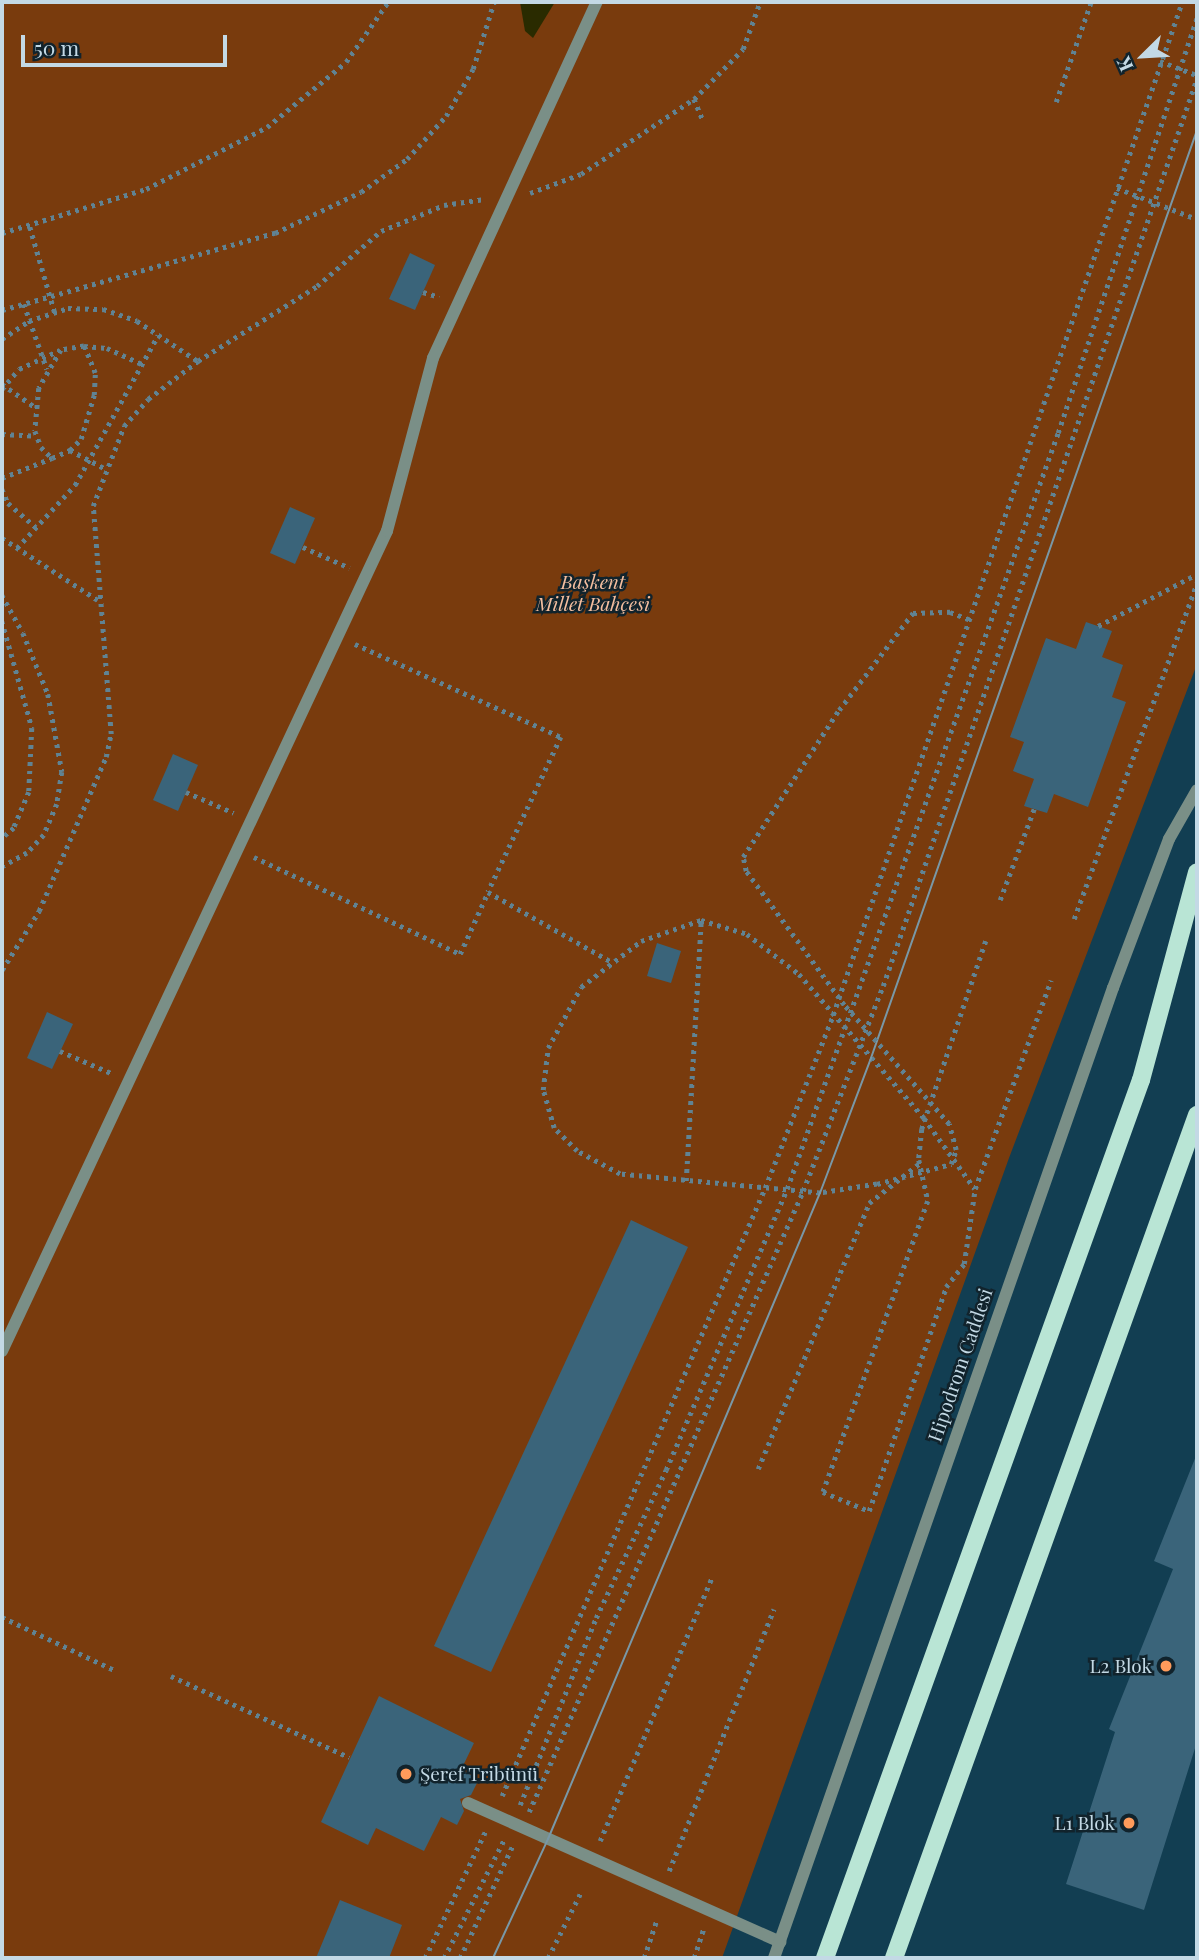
<!DOCTYPE html>
<html>
<head>
<meta charset="utf-8">
<style>
	body { margin:0 }
	#map { position:relative; width:1199px; height:1960px; overflow:hidden; background:#123e52; font-family:"Playfair Display",serif }
	div>[style] { position:absolute }
	.green>* { inset:0; background:#793b0d }
	.water>* { inset:0; background:#2a2b00 }
	.building>* { inset:0; background:#3a647a }
	.path>* { height:4.5px; margin-top:-2.25px; transform-origin:0; background:repeating-linear-gradient(90deg,#608393 0 3.5px,transparent 0 8.5px) }
	.minor>* { height:12px; margin:-6px; padding:0 6px; transform-origin:6px; border-radius:6px; background:#7a8f87 }
	.major>* { height:18px; margin:-9px; padding:0 9px; transform-origin:9px; border-radius:9px; background:#b9e5d5 }
	.tram>* { height:2px; margin:-1px; padding:0 1px; transform-origin:1px; border-radius:1px; background:#7998a7 }
	.path-bridge>* { height:4.5px; margin-top:-2.25px; transform-origin:0; background:repeating-linear-gradient(90deg,#608393 0 3.5px,transparent 0 8.5px) }
	.dots>* { width:19px; height:19px; translate:-50% -50%; box-sizing:border-box; border:4px solid #11232c; border-radius:50% }
	span { translate:-50% -50%; white-space:nowrap; text-align:center; line-height:1.15; -webkit-text-stroke:5px #11232c; paint-order:stroke }
	.park-label { font-size:19px; color:#f4be9f; font-style:italic }
	.street-label { font-size:19px; color:#c3d9e5 }
	.poi-label { font-size:19px; color:#c3d9e5 }
	.right { translate:-100% -50%; text-align:right }
	.left { translate:0 -50%; text-align:left }
	.frame { position:absolute; inset:0; border:4px solid #c3d9e5; pointer-events:none }
	.north { position:absolute; left:1108px; top:21px; width:70px; height:70px; -webkit-text-stroke:5px #11232c; paint-order:stroke; rotate:246deg; font-size:19px; font-weight:700; line-height:28px; text-align:center; color:#c3d9e5 }
	.north::after { content:''; display:block; margin:auto; width:24px; height:32px; background:#c3d9e5; clip-path:polygon(50% 0,100% 100%,50% 72%,0 100%) }
	.scale { position:absolute; left:21px; top:35px; width:206px; height:32px; box-sizing:border-box; border:4px solid #c3d9e5; border-top:0; padding-left:9px; font-size:21px; line-height:24px; white-space:nowrap; color:#c3d9e5; -webkit-text-stroke:5px #11232c; paint-order:stroke }
</style>
</head>
<body>
<div id="map">
	<div class="green">
		<div style="clip-path:polygon(2px 2px,1197px 2px,1197px 664px,1009px 1158px,722px 1958px,2px 1958px)"></div>
	</div>
	<div class="water">
		<div style="clip-path:polygon(520px 2px,555px 2px,533px 38px,525px 31px)"></div>
	</div>
	<div class="building">
		<div style="clip-path:polygon(410px 253px,435px 265px,415px 310px,389px 299px)"></div>
		<div style="clip-path:polygon(290px 507px,315px 518px,295px 564px,270px 553px)"></div>
		<div style="clip-path:polygon(1086px 622px,1112px 631px,1102px 657px,1123px 665px,1112px 697px,1126px 702px,1088px 807px,1054px 794px,1047px 813px,1024px 806px,1034px 779px,1013px 771px,1024px 742px,1010px 737px,1046px 638px,1076px 649px)"></div>
		<div style="clip-path:polygon(173px 754px,198px 765px,178px 811px,153px 800px)"></div>
		<div style="clip-path:polygon(657px 943px,681px 951px,671px 983px,647px 976px)"></div>
		<div style="clip-path:polygon(47px 1012px,73px 1024px,52px 1069px,27px 1058px)"></div>
		<div style="clip-path:polygon(631px 1220px,688px 1247px,491px 1672px,434px 1646px)"></div>
		<div style="clip-path:polygon(1196px 1456px,1197px 1742px,1144px 1910px,1066px 1884px,1115px 1732px,1109px 1729px,1173px 1569px,1154px 1561px)"></div>
		<div style="clip-path:polygon(379px 1696px,474px 1743px,461px 1770px,479px 1779px,471px 1795px,460px 1799px,464px 1811px,457px 1825px,441px 1817px,424px 1851px,376px 1828px,368px 1845px,321px 1822px)"></div>
		<div style="clip-path:polygon(340px 1900px,402px 1925px,389px 1958px,316px 1958px)"></div>
	</div>
	<div class="path">
		<div style="left:1160px;top:61px;width:40px;rotate:21deg"></div>
		<div style="left:694px;top:99px;width:23px;rotate:67deg"></div>
		<div style="left:1056px;top:102px;width:106px;rotate:-70.7deg"></div>
		<div style="left:1117px;top:188px;width:86px;rotate:21.2deg"></div>
		<div style="left:530px;top:193px;width:54px;rotate:-20.4deg"></div>
		<div style="left:581px;top:174px;width:136px;rotate:-33.6deg"></div>
		<div style="left:694px;top:99px;width:70px;rotate:-45.6deg"></div>
		<div style="left:743px;top:49px;width:50px;rotate:-70.1deg"></div>
		<div style="left:30px;top:227px;width:90px;rotate:73.8deg"></div>
		<div style="left:2px;top:233px;width:151px;rotate:-17deg"></div>
		<div style="left:146px;top:189px;width:136px;rotate:-27.1deg"></div>
		<div style="left:267px;top:127px;width:102px;rotate:-39.4deg"></div>
		<div style="left:346px;top:62px;width:73px;rotate:-55deg"></div>
		<div style="left:423px;top:292px;width:17px;rotate:17deg"></div>
		<div style="left:24px;top:304px;width:69px;rotate:70.5deg"></div>
		<div style="left:2px;top:310px;width:284px;rotate:-15.8deg"></div>
		<div style="left:275px;top:233px;width:95px;rotate:-25.5deg"></div>
		<div style="left:361px;top:192px;width:57px;rotate:-35.7deg"></div>
		<div style="left:407px;top:159px;width:58px;rotate:-47.8deg"></div>
		<div style="left:446px;top:116px;width:54px;rotate:-60.1deg"></div>
		<div style="left:473px;top:69px;width:70px;rotate:-72.6deg"></div>
		<div style="left:2px;top:339px;width:32px;rotate:-34deg"></div>
		<div style="left:29px;top:321px;width:41px;rotate:-18.4deg"></div>
		<div style="left:68px;top:308px;width:35px;rotate:2deg"></div>
		<div style="left:103px;top:309px;width:36px;rotate:19deg"></div>
		<div style="left:137px;top:321px;width:73px;rotate:33.3deg"></div>
		<div style="left:84px;top:346px;width:23px;rotate:5deg"></div>
		<div style="left:107px;top:348px;width:41px;rotate:24.7deg"></div>
		<div style="left:2px;top:384px;width:40px;rotate:34.9deg"></div>
		<div style="left:2px;top:389px;width:26px;rotate:-50deg"></div>
		<div style="left:19px;top:369px;width:45px;rotate:-24.9deg"></div>
		<div style="left:2px;top:434px;width:34px;rotate:3deg"></div>
		<div style="left:70px;top:450px;width:38px;rotate:28deg"></div>
		<div style="left:2px;top:478px;width:54px;rotate:-21.8deg"></div>
		<div style="left:52px;top:458px;width:20px;rotate:-24deg"></div>
		<div style="left:70px;top:450px;width:16px;rotate:-45deg"></div>
		<div style="left:81px;top:439px;width:46px;rotate:-73.5deg"></div>
		<div style="left:94px;top:395px;width:22px;rotate:-87deg"></div>
		<div style="left:95px;top:373px;width:29px;rotate:-112deg"></div>
		<div style="left:84px;top:346px;width:23px;rotate:170deg"></div>
		<div style="left:61px;top:350px;width:44px;rotate:120.1deg"></div>
		<div style="left:39px;top:388px;width:43px;rotate:95.3deg"></div>
		<div style="left:35px;top:431px;width:17px;rotate:69deg"></div>
		<div style="left:41px;top:447px;width:16px;rotate:45deg"></div>
		<div style="left:2px;top:489px;width:15px;rotate:67deg"></div>
		<div style="left:8px;top:503px;width:37px;rotate:41deg"></div>
		<div style="left:2px;top:538px;width:114px;rotate:32.9deg"></div>
		<div style="left:303px;top:547px;width:51px;rotate:24.1deg"></div>
		<div style="left:17px;top:548px;width:86px;rotate:-47.4deg"></div>
		<div style="left:75px;top:485px;width:171px;rotate:-61deg"></div>
		<div style="left:2px;top:595px;width:43px;rotate:61.1deg"></div>
		<div style="left:23px;top:633px;width:66px;rotate:67.7deg"></div>
		<div style="left:48px;top:694px;width:79px;rotate:79.8deg"></div>
		<div style="left:62px;top:772px;width:32px;rotate:99deg"></div>
		<div style="left:57px;top:804px;width:34px;rotate:113deg"></div>
		<div style="left:44px;top:835px;width:25px;rotate:133deg"></div>
		<div style="left:27px;top:853px;width:29px;rotate:151deg"></div>
		<div style="left:2px;top:621px;width:111px;rotate:74.3deg"></div>
		<div style="left:32px;top:728px;width:64px;rotate:92.7deg"></div>
		<div style="left:29px;top:792px;width:39px;rotate:113deg"></div>
		<div style="left:14px;top:828px;width:16px;rotate:140deg"></div>
		<div style="left:1098px;top:626px;width:112px;rotate:-27.7deg"></div>
		<div style="left:355px;top:644px;width:226px;rotate:24.3deg"></div>
		<div style="left:561px;top:737px;width:171px;rotate:115.2deg"></div>
		<div style="left:186px;top:792px;width:52px;rotate:23.6deg"></div>
		<div style="left:254px;top:857px;width:228px;rotate:25.2deg"></div>
		<div style="left:460px;top:954px;width:68px;rotate:-65.7deg"></div>
		<div style="left:488px;top:892px;width:140px;rotate:29.5deg"></div>
		<div style="left:1000px;top:900px;width:97px;rotate:-69.5deg"></div>
		<div style="left:1074px;top:919px;width:358px;rotate:-69.9deg"></div>
		<div style="left:986px;top:941px;width:199px;rotate:108.8deg"></div>
		<div style="left:922px;top:1129px;width:31px;rotate:96deg"></div>
		<div style="left:919px;top:1160px;width:42px;rotate:77.6deg"></div>
		<div style="left:928px;top:1201px;width:309px;rotate:109.8deg"></div>
		<div style="left:823px;top:1492px;width:50px;rotate:22.4deg"></div>
		<div style="left:869px;top:1511px;width:237px;rotate:-71deg"></div>
		<div style="left:946px;top:1287px;width:29px;rotate:-52deg"></div>
		<div style="left:964px;top:1264px;width:76px;rotate:-81.7deg"></div>
		<div style="left:975px;top:1189px;width:222px;rotate:-70deg"></div>
		<div style="left:2px;top:970px;width:70px;rotate:-57.9deg"></div>
		<div style="left:39px;top:911px;width:168px;rotate:-66.5deg"></div>
		<div style="left:106px;top:757px;width:24px;rotate:-78deg"></div>
		<div style="left:111px;top:734px;width:229px;rotate:-94.5deg"></div>
		<div style="left:93px;top:506px;width:86px;rotate:-68.8deg"></div>
		<div style="left:124px;top:426px;width:36px;rotate:-48deg"></div>
		<div style="left:148px;top:399px;width:63px;rotate:-37.2deg"></div>
		<div style="left:198px;top:361px;width:141px;rotate:-32.2deg"></div>
		<div style="left:317px;top:286px;width:84px;rotate:-40.7deg"></div>
		<div style="left:381px;top:231px;width:68px;rotate:-22.4deg"></div>
		<div style="left:444px;top:205px;width:41px;rotate:-8.3deg"></div>
		<div style="left:60px;top:1051px;width:56px;rotate:23.3deg"></div>
		<div style="left:686px;top:1181px;width:261px;rotate:-86.7deg"></div>
		<div style="left:877px;top:1184px;width:58px;rotate:171deg"></div>
		<div style="left:820px;top:1193px;width:201px;rotate:-174.6deg"></div>
		<div style="left:620px;top:1174px;width:49px;rotate:-151.9deg"></div>
		<div style="left:577px;top:1151px;width:33px;rotate:-135deg"></div>
		<div style="left:554px;top:1128px;width:40px;rotate:-106deg"></div>
		<div style="left:543px;top:1090px;width:42px;rotate:-83.2deg"></div>
		<div style="left:548px;top:1048px;width:69px;rotate:-61.6deg"></div>
		<div style="left:581px;top:987px;width:76px;rotate:-37.5deg"></div>
		<div style="left:641px;top:941px;width:64px;rotate:-19.3deg"></div>
		<div style="left:701px;top:920px;width:48px;rotate:16.9deg"></div>
		<div style="left:747px;top:934px;width:66px;rotate:37.6deg"></div>
		<div style="left:799px;top:974px;width:191px;rotate:49deg"></div>
		<div style="left:924px;top:1118px;width:87px;rotate:54.3deg"></div>
		<div style="left:758px;top:1469px;width:288px;rotate:-67.3deg"></div>
		<div style="left:869px;top:1203px;width:65px;rotate:-38.1deg"></div>
		<div style="left:2px;top:1617px;width:126px;rotate:25.3deg"></div>
		<div style="left:171px;top:1676px;width:196px;rotate:24.5deg"></div>
		<div style="left:502px;top:1796px;width:662px;rotate:-66.61deg"></div>
		<div style="left:765px;top:1188px;width:186px;rotate:-68.5deg"></div>
		<div style="left:833px;top:1015px;width:1071px;rotate:-70.99deg"></div>
		<div style="left:520px;top:1805px;width:202px;rotate:-67.9deg"></div>
		<div style="left:596px;top:1618px;width:164px;rotate:-64.7deg"></div>
		<div style="left:666px;top:1470px;width:306px;rotate:-66.7deg"></div>
		<div style="left:787px;top:1189px;width:803px;rotate:-70.28deg"></div>
		<div style="left:1058px;top:433px;width:439px;rotate:-71.5deg"></div>
		<div style="left:529px;top:1812px;width:679px;rotate:-66.19deg"></div>
		<div style="left:803px;top:1191px;width:220px;rotate:-68.7deg"></div>
		<div style="left:883px;top:986px;width:961px;rotate:-70.92deg"></div>
		<div style="left:600px;top:1841px;width:287px;rotate:-67deg"></div>
		<div style="left:669px;top:1871px;width:282px;rotate:-68.2deg"></div>
		<div style="left:425px;top:1958px;width:142px;rotate:-64.5deg"></div>
		<div style="left:444px;top:1958px;width:135px;rotate:-63.1deg"></div>
		<div style="left:460px;top:1958px;width:125px;rotate:-64.9deg"></div>
		<div style="left:548px;top:1958px;width:72px;rotate:-63.4deg"></div>
		<div style="left:644px;top:1958px;width:41px;rotate:-71.6deg"></div>
		<div style="left:694px;top:1958px;width:32px;rotate:-72deg"></div>
	</div>
	<div class="minor">
		<div style="left:2px;top:1351px;width:906px;rotate:-64.85deg"></div>
		<div style="left:387px;top:531px;width:179px;rotate:-75.1deg"></div>
		<div style="left:433px;top:358px;width:392px;rotate:-65.3deg"></div>
		<div style="left:468px;top:1803px;width:342px;rotate:24deg"></div>
		<div style="left:774px;top:1958px;width:1028px;rotate:-70.74deg"></div>
		<div style="left:1113px;top:988px;width:159px;rotate:-69.4deg"></div>
		<div style="left:1169px;top:839px;width:56px;rotate:-60.3deg"></div>
	</div>
	<div class="major">
		<div style="left:825px;top:1958px;width:933px;rotate:-70.21deg"></div>
		<div style="left:1141px;top:1080px;width:215px;rotate:-74.9deg"></div>
		<div style="left:894px;top:1958px;width:896px;rotate:-70.23deg"></div>
	</div>
	<div class="tram">
		<div style="left:493px;top:1958px;width:131px;rotate:-65.2deg"></div>
		<div style="left:548px;top:1839px;width:701px;rotate:-67.17deg"></div>
		<div style="left:820px;top:1193px;width:144px;rotate:-69.3deg"></div>
		<div style="left:871px;top:1058px;width:984px;rotate:-70.64deg"></div>
	</div>
	<div class="path-bridge">
		<div style="left:877px;top:1184px;width:77px;rotate:-15.1deg"></div>
		<div style="left:951px;top:1164px;width:15px;rotate:-70deg"></div>
		<div style="left:956px;top:1150px;width:27px;rotate:-105deg"></div>
		<div style="left:949px;top:1124px;width:159px;rotate:-131.4deg"></div>
		<div style="left:844px;top:1005px;width:166px;rotate:-126.2deg"></div>
		<div style="left:746px;top:871px;width:14px;rotate:-102deg"></div>
		<div style="left:743px;top:857px;width:176px;rotate:-56.9deg"></div>
		<div style="left:839px;top:710px;width:122px;rotate:-52.7deg"></div>
		<div style="left:913px;top:613px;width:37px;rotate:-2deg"></div>
		<div style="left:950px;top:612px;width:22px;rotate:21deg"></div>
	</div>
	<div class="dots">
		<div style="left:1166px;top:1666px;background:#ff9b5b"></div>
		<div style="left:406px;top:1774px;background:#ff9b5b"></div>
		<div style="left:1129px;top:1823px;background:#ff9b5b"></div>
	</div>
	<div class="park-label">
		<span style="left:593px;top:593px">Başkent<br>Millet Bahçesi</span>
	</div>
	<div class="street-label">
		<span style="left:960px;top:1365px;rotate:-71deg">Hipodrom Caddesi</span>
	</div>
	<div class="poi-label">
		<span class="right" style="left:1152px;top:1666px">L2 Blok</span>
		<span class="left" style="left:420px;top:1774px">Şeref Tribünü</span>
		<span class="right" style="left:1115px;top:1823px">L1 Blok</span>
	</div>
	<div class="frame"></div>
	<div class="north">K</div>
	<div class="scale">50 m</div>
</div>
</body>
</html>
